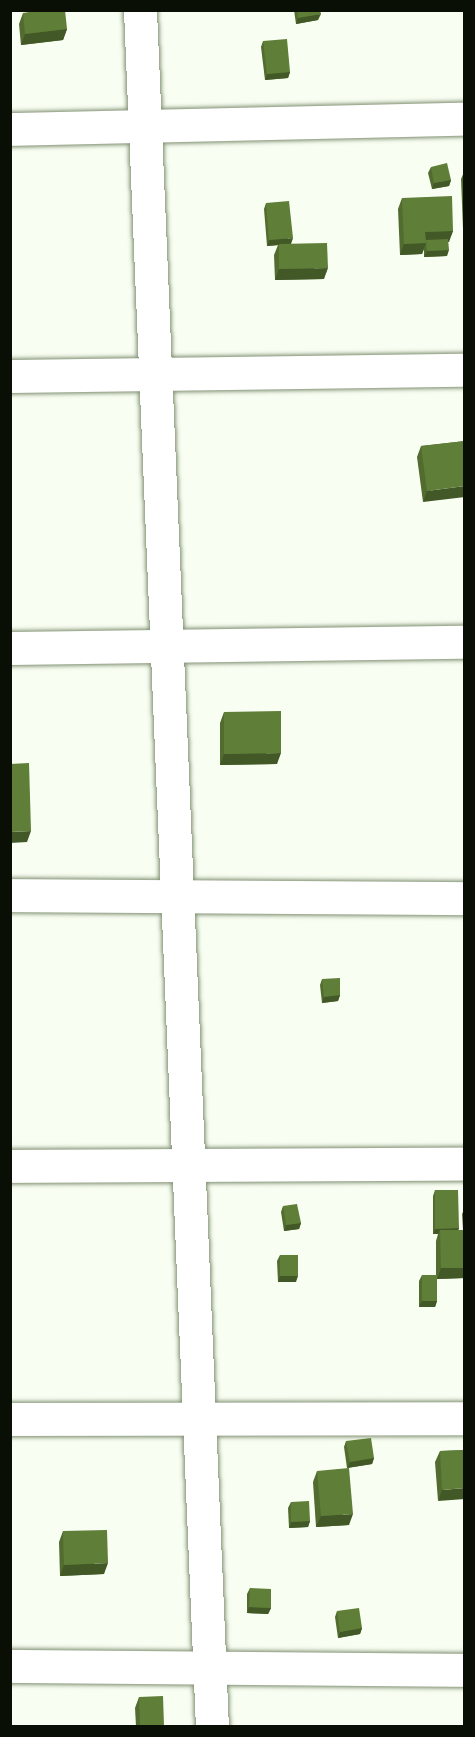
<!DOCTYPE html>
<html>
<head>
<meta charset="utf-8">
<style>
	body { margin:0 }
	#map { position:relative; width:475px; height:1737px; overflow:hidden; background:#f8fef2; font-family:"Golos Text",sans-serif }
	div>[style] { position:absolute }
	.roads { filter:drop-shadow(0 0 2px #829174) drop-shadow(0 0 2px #829174) }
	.minor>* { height:33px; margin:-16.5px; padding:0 16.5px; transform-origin:16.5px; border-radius:16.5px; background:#fff }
	.wall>* { inset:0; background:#526c30 }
	.shaded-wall>* { inset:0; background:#425827 }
	.building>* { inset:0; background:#5f7e38 }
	span { translate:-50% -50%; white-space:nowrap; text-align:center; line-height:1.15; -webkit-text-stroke:5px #f8fef2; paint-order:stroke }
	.frame { position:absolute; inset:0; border:12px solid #0a0f05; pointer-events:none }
</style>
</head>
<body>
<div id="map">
	<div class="roads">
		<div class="minor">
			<div style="left:140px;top:10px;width:1718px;rotate:87.6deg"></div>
			<div style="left:10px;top:129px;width:454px;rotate:-1.3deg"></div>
			<div style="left:10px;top:376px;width:454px;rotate:-0.8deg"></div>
			<div style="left:10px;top:648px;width:454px;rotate:-0.8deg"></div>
			<div style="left:10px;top:895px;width:454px;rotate:0.4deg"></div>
			<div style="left:10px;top:1166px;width:454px;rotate:-0.3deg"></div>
			<div style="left:10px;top:1419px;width:454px;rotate:-0.1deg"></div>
			<div style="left:10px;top:1666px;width:454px;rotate:0.5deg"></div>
		</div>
	</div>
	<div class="wall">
		<div style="clip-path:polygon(294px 10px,320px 10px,318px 20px,296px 24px)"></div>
		<div style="clip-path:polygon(23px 13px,67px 29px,63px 40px,21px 45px,19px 24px)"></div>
		<div style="clip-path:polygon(263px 41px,290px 72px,288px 78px,265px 80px,261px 47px)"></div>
		<div style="clip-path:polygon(431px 167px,451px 180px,449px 186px,432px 189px,428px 173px)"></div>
		<div style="clip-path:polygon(465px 170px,465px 229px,463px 229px,461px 179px)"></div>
		<div style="clip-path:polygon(402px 198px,453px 231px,448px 242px,447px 256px,424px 257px,424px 249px,422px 254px,400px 255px,398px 209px)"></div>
		<div style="clip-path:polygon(266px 203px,291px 244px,324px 279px,275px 280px,274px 255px,278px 245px,267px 246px,264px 209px)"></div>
		<div style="clip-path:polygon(465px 441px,423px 502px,417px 457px,421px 446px)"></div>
		<div style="clip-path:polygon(224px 712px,277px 764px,220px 765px,220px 723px)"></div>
		<div style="clip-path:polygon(322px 979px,340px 995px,338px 1001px,322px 1003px,320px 985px)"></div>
		<div style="clip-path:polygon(435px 1190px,459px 1228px,458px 1230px,463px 1230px,462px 1214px,465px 1208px,465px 1278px,437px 1279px,437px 1301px,435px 1307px,419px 1307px,419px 1281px,422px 1275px,436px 1275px,436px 1241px,438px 1234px,433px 1234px,433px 1196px)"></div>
		<div style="clip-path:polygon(283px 1206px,301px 1223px,299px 1229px,284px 1231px,281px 1212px)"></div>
		<div style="clip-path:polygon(280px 1255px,296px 1282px,278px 1282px,277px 1261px)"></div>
		<div style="clip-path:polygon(346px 1441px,374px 1458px,372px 1464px,347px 1468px,344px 1447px)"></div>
		<div style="clip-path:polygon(465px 1450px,438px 1501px,435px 1462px,440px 1451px)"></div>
		<div style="clip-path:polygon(317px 1471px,349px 1525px,316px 1527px,313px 1482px)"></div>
		<div style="clip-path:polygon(291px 1502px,310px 1521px,308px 1527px,289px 1528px,288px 1508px)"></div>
		<div style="clip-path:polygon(63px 1531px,104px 1574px,60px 1576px,59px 1542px)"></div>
		<div style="clip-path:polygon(250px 1588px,271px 1608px,268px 1614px,247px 1613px,247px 1594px)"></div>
		<div style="clip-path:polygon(337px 1611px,362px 1628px,360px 1634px,338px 1638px,335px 1617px)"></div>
		<div style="clip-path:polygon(139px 1697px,164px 1726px,136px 1726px,135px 1708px)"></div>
	</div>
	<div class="shaded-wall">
		<div style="clip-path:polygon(321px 14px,318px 20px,296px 24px,298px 18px)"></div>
		<div style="clip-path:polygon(67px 29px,63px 40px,21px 45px,25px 34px)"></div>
		<div style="clip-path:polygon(290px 72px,288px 78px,265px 80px,267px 74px)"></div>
		<div style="clip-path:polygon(451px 180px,449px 186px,432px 189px,434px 183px)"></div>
		<div style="clip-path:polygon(453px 231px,449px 242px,426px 243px,425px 232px)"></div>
		<div style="clip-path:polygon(293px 238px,291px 244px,267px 246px,269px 240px)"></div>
		<div style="clip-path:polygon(426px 243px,422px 254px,400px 255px,404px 244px)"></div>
		<div style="clip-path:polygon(449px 250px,447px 256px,424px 257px,427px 251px)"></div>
		<div style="clip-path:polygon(328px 268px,324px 279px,275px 280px,279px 269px)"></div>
		<div style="clip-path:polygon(465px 486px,465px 497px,423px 502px,427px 491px)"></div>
		<div style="clip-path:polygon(281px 753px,277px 764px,220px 765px,224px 754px)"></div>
		<div style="clip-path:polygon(31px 831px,27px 842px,10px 843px,10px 832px)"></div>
		<div style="clip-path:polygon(340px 995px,338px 1001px,322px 1003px,324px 997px)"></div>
		<div style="clip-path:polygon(301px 1223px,299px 1229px,284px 1231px,286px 1225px)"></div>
		<div style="clip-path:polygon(459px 1228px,457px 1234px,440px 1230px,438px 1234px,433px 1234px,435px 1229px)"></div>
		<div style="clip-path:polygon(441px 1268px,465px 1268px,465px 1278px,437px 1279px)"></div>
		<div style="clip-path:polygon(280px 1276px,298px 1276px,296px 1282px,278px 1282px)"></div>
		<div style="clip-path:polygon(422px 1301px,437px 1301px,435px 1307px,419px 1307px)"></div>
		<div style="clip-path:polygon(374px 1458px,372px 1464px,347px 1468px,350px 1462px)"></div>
		<div style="clip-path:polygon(465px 1488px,465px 1499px,438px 1501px,442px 1490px)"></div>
		<div style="clip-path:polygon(353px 1514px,349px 1525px,316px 1527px,321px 1516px)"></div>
		<div style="clip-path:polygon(310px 1521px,308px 1527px,289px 1528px,291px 1522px)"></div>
		<div style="clip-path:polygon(108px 1563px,104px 1574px,60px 1576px,64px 1565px)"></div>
		<div style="clip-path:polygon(249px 1607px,271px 1608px,268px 1614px,247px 1613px)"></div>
		<div style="clip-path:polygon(362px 1628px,360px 1634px,338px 1638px,340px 1632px)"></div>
	</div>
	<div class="building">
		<div style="clip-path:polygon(41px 10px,65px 10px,67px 29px,25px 34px,23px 13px)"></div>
		<div style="clip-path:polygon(297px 10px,320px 10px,321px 14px,298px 18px)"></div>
		<div style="clip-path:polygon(287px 39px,290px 72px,267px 74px,263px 41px)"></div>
		<div style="clip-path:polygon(447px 163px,451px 180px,434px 183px,431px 167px)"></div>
		<div style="clip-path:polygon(452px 196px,453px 231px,425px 232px,426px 243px,404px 244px,402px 198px)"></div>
		<div style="clip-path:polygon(289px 201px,293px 238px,269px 240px,266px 203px)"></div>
		<div style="clip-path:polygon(448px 239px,449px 250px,427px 251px,426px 240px)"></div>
		<div style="clip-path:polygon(327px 243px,328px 268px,279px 269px,279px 244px)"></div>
		<div style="clip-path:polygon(465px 441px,465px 486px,427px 491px,421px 446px)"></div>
		<div style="clip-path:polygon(281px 711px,281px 753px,224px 754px,224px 712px)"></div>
		<div style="clip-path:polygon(29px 763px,31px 831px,10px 832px,10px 764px)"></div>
		<div style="clip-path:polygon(340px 978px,340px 995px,324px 997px,322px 979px)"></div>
		<div style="clip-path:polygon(435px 1190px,458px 1190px,459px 1228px,435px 1229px)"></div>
		<div style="clip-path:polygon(297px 1204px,301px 1223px,286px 1225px,283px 1206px)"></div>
		<div style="clip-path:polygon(440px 1230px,465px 1230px,465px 1268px,441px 1268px)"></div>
		<div style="clip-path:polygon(280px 1255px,298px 1255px,298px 1276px,280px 1276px)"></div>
		<div style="clip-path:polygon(422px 1275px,437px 1275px,437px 1301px,422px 1301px)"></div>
		<div style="clip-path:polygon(371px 1438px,374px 1458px,350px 1462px,346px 1441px)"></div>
		<div style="clip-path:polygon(465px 1450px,465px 1488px,442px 1490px,440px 1451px)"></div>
		<div style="clip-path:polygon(349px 1468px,353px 1514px,321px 1516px,317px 1471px)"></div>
		<div style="clip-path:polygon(309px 1501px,310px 1521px,291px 1522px,291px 1502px)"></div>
		<div style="clip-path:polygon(107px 1530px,108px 1563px,64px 1565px,63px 1531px)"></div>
		<div style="clip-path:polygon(250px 1588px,271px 1589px,271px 1608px,249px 1607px)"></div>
		<div style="clip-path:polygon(359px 1608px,362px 1628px,340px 1632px,337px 1611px)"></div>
		<div style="clip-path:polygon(163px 1696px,164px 1726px,140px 1726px,139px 1697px)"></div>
	</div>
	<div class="frame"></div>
</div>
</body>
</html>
